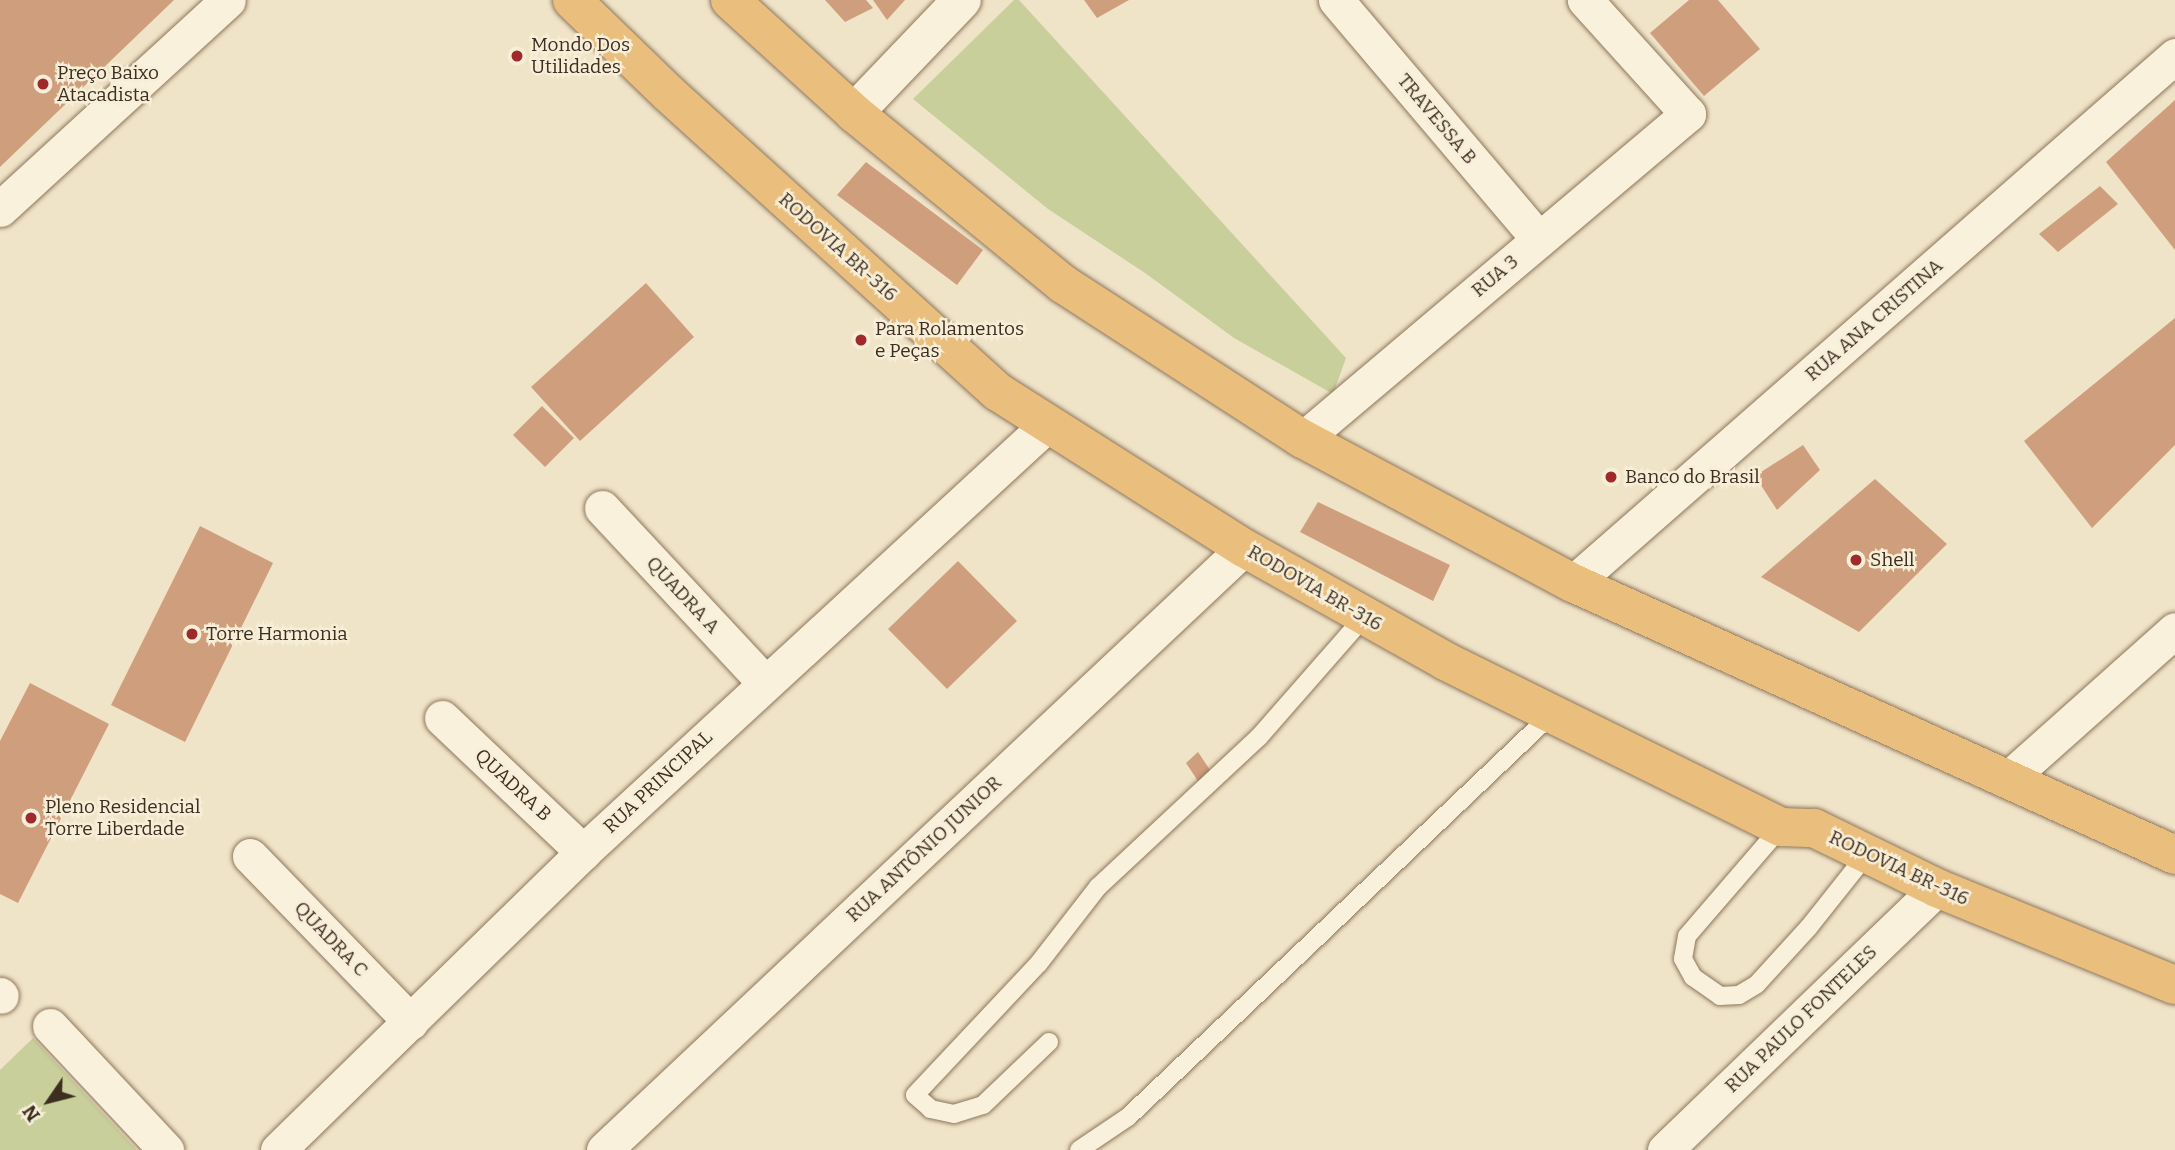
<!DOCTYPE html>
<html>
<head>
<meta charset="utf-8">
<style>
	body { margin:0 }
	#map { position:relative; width:2175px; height:1150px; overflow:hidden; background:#f0e4c8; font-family:Bitter,serif }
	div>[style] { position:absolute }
	.green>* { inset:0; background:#c9cf9b }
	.building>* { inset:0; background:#cf9f7d }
	.roads { filter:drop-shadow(0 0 2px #8d765c) drop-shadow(0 0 2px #8d765c) }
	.service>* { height:18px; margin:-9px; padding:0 9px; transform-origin:9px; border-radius:9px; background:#faf1dc }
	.minor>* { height:35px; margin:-17.5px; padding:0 17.5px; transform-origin:17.5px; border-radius:17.5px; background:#faf1dc }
	.tertiary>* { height:38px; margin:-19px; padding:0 19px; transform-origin:19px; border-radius:19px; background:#faf1dc }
	.trunk>* { height:38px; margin:-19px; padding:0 19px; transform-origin:19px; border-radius:19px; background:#eabe7c }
	.dots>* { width:19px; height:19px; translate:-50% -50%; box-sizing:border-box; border:4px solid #f7eed8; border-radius:50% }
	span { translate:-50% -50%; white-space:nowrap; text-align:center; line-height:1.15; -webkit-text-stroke:5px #f7eed8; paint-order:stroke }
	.poi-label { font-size:19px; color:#3d2e20 }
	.left { translate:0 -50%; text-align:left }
	.street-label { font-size:19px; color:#3d2e20 }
	.north { position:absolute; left:14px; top:1066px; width:70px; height:70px; -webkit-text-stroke:5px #f7eed8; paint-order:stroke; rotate:235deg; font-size:19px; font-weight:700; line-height:28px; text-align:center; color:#3d2e20 }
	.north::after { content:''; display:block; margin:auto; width:24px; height:32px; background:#3d2e20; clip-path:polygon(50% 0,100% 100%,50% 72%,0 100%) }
</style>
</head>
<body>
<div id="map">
	<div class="green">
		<div style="clip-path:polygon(1014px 0,1019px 0,1346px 358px,1333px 394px,1234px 338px,1145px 273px,1048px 209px,913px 99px)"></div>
		<div style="clip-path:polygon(33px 1038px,137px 1150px,0 1150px,0 1070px)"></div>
	</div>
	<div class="building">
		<div style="clip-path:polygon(0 0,174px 0,0 167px)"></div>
		<div style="clip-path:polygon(825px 0,866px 0,873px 8px,845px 22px)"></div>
		<div style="clip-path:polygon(873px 0,905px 0,887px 20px)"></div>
		<div style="clip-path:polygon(1084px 0,1129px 0,1097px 18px)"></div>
		<div style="clip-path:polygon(1689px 0,1718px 0,1760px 49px,1704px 96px,1650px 33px)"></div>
		<div style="clip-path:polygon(2175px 100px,2175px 250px,2106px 162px)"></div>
		<div style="clip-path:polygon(866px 162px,983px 250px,957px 285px,837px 195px)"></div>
		<div style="clip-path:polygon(2100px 186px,2118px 204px,2058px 252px,2039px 234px)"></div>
		<div style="clip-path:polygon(646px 283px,694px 337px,580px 441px,531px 387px)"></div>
		<div style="clip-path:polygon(2175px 318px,2175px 445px,2092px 528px,2024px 441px)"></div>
		<div style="clip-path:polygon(542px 406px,574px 438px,545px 467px,513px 435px)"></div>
		<div style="clip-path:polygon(1803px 445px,1820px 470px,1777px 510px,1755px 476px)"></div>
		<div style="clip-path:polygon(1875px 479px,1947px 544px,1859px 632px,1761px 577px)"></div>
		<div style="clip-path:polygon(1318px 502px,1450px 565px,1433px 601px,1300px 532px)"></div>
		<div style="clip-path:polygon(200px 526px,273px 563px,185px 742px,111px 705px)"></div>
		<div style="clip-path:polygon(958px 561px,1017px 621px,947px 689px,888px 629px)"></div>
		<div style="clip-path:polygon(30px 683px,109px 724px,18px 903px,0 894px,0 741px)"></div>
		<div style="clip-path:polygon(1198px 752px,1212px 773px,1200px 784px,1186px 763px)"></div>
	</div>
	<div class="roads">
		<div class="service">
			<div style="left:1781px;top:827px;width:144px;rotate:130.8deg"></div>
			<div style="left:1687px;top:936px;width:23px;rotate:100deg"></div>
			<div style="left:1683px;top:959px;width:21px;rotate:61deg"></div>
			<div style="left:1693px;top:977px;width:33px;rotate:35deg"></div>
			<div style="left:1720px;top:996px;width:19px;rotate:-3deg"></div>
			<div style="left:1739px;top:995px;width:21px;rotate:-31deg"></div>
			<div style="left:1757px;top:984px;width:77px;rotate:-47.6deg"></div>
			<div style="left:1809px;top:927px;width:93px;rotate:-51.5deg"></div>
			<div style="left:1049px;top:1042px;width:91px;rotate:136.3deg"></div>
			<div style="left:983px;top:1105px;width:30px;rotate:163deg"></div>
			<div style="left:954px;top:1114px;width:24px;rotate:-168deg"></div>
			<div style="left:931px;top:1109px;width:21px;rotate:-139deg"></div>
			<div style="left:915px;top:1095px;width:181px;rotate:-46.8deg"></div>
			<div style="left:1039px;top:963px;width:96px;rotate:-52.2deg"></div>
			<div style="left:1098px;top:887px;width:220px;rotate:-43deg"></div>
			<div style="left:1259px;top:737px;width:161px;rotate:-48.8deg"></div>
			<div style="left:1079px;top:1150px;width:59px;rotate:-34deg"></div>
			<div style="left:1128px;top:1117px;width:585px;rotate:-43.55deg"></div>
		</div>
		<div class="minor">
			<div style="left:1336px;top:0;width:314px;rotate:49.7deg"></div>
			<div style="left:0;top:209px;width:309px;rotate:-42.5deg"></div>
			<div style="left:1303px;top:439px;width:504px;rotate:-40.17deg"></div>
			<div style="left:1688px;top:114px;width:154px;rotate:-132.1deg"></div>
			<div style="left:602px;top:508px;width:238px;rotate:47deg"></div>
			<div style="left:1573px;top:583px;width:800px;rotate:-41.2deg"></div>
			<div style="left:442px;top:718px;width:195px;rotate:43.5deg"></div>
			<div style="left:2009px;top:778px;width:222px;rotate:-41.7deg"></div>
			<div style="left:250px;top:856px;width:231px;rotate:45.9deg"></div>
			<div style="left:0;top:995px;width:1px;rotate:45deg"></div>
			<div style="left:50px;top:1026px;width:170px;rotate:46.9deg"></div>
			<div style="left:278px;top:1150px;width:426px;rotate:-44.3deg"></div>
			<div style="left:583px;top:852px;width:632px;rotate:-42.63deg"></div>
			<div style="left:604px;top:1150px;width:879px;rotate:-43.25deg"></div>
			<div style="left:1665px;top:1150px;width:378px;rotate:-43.9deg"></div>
		</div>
		<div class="tertiary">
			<div style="left:854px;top:113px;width:156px;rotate:-46.3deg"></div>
		</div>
		<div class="trunk">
			<div style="left:572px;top:0;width:134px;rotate:44.1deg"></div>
			<div style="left:668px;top:93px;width:445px;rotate:42.2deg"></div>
			<div style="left:998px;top:392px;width:291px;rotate:32.4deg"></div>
			<div style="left:1244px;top:548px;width:231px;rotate:29.3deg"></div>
			<div style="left:1445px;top:661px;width:375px;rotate:26.3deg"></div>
			<div style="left:1781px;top:827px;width:33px;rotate:2deg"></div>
			<div style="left:1814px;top:828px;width:137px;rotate:26deg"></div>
			<div style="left:1937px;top:888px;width:257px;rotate:22.2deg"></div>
			<div style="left:730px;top:0;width:168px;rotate:42.3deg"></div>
			<div style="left:854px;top:113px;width:270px;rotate:39.3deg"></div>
			<div style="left:1063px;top:284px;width:286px;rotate:32.9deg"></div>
			<div style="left:1303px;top:439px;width:306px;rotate:28.1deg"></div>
			<div style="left:1573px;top:583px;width:661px;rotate:24.31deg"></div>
		</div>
	</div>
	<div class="dots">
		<div style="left:517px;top:56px;background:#9e2a2b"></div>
		<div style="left:43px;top:84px;background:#9e2a2b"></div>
		<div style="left:861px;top:340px;background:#9e2a2b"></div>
		<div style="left:1611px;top:477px;background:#9e2a2b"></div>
		<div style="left:1856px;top:560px;background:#9e2a2b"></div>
		<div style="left:192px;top:634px;background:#9e2a2b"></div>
		<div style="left:31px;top:818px;background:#9e2a2b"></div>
	</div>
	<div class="poi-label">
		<span class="left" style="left:531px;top:56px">Mondo Dos<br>Utilidades</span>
		<span class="left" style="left:57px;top:84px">Preço Baixo<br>Atacadista</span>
		<span class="left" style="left:875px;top:340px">Para Rolamentos<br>e Peças</span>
		<span class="left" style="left:1625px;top:477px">Banco do Brasil</span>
		<span class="left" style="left:1870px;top:560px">Shell</span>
		<span class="left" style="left:206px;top:634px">Torre Harmonia</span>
		<span class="left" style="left:45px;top:818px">Pleno Residencial<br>Torre Liberdade</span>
	</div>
	<div class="street-label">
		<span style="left:1437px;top:119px;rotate:50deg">TRAVESSA B</span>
		<span style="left:838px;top:247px;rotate:42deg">RODOVIA BR-316</span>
		<span style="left:1495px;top:276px;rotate:-40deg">RUA 3</span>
		<span style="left:1874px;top:320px;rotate:-41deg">RUA ANA CRISTINA</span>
		<span style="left:1315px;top:588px;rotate:30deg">RODOVIA BR-316</span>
		<span style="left:683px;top:595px;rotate:47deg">QUADRA A</span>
		<span style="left:658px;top:782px;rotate:-43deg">RUA PRINCIPAL</span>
		<span style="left:513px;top:785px;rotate:43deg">QUADRA B</span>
		<span style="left:924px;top:849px;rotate:-43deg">RUA ANTÔNIO JUNIOR</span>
		<span style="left:1899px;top:868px;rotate:25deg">RODOVIA BR-316</span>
		<span style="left:331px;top:939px;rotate:46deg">QUADRA C</span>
		<span style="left:1801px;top:1019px;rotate:-44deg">RUA PAULO FONTELES</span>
	</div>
	<div class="north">N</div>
</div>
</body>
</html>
